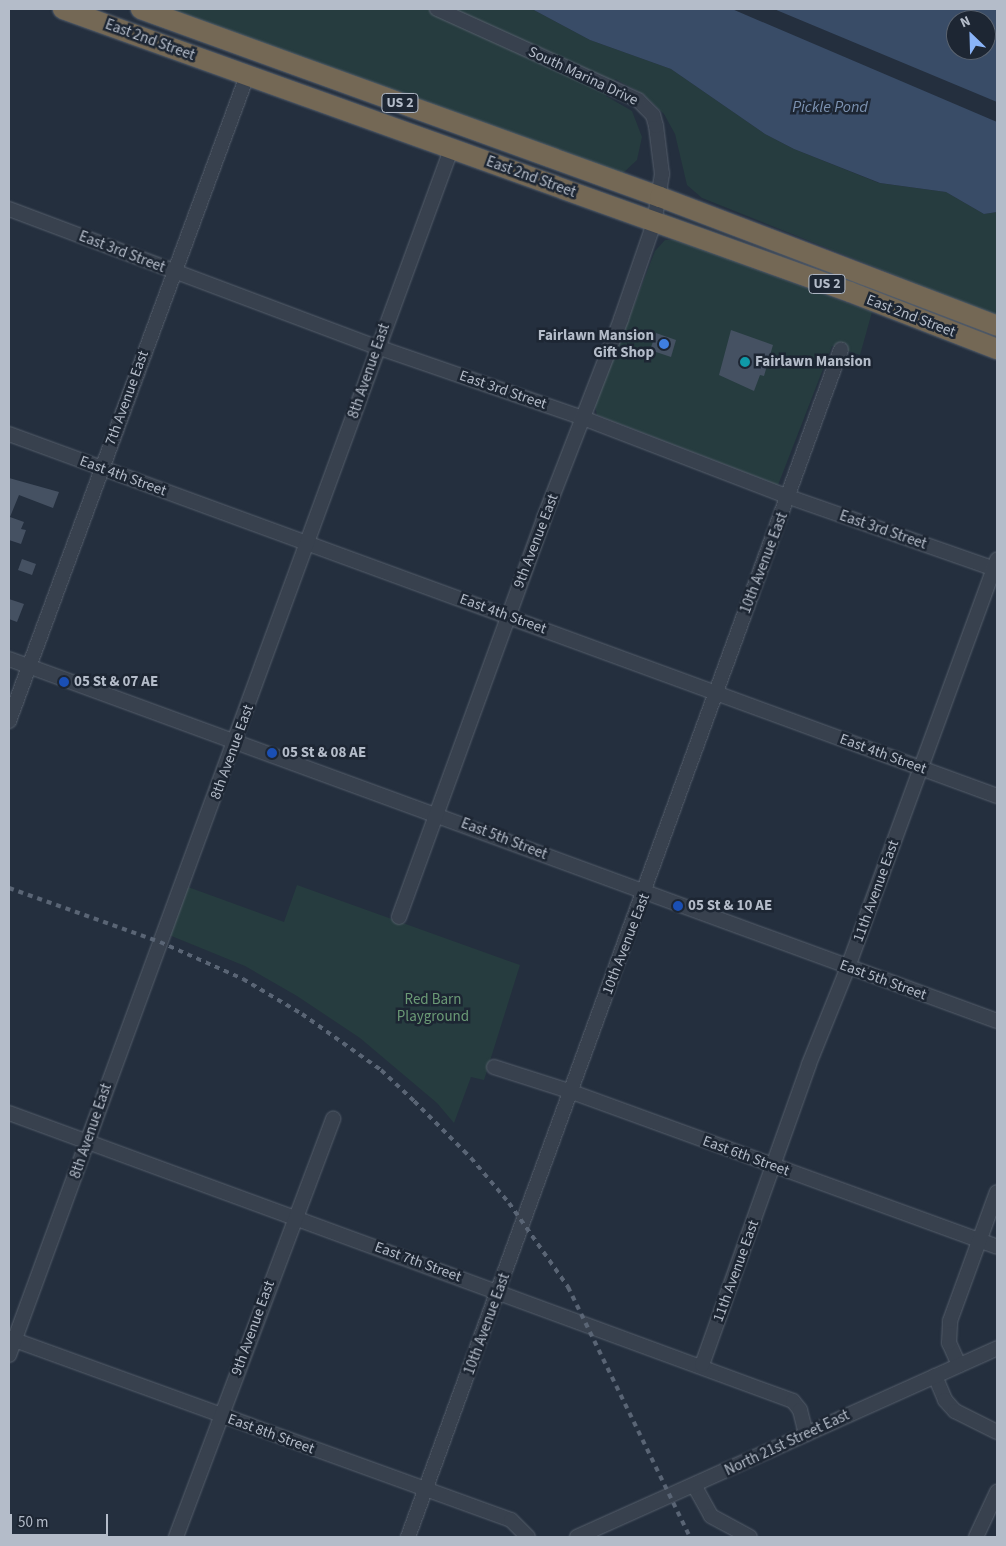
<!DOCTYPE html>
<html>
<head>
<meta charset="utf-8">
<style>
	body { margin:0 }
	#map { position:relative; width:1006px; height:1546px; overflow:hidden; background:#242f3e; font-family:"Source Sans 3",sans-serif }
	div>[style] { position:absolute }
	.green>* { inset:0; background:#263c3f }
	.water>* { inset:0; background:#394c67 }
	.building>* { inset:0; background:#455162 }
	.roads { filter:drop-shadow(0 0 1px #565f6c) drop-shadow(0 0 1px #565f6c) }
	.minor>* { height:14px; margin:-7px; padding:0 7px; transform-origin:7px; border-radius:7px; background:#38414e }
	.highway>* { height:20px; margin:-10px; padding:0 10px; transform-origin:10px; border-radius:10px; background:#746855 }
	.rail>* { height:4px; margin-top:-2px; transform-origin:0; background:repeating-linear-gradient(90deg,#5a6575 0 5px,transparent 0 10px) }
	.dots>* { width:14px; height:14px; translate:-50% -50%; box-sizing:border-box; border:2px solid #1d2633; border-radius:50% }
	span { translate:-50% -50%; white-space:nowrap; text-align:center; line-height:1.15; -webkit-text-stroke:5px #1d2633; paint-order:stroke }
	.shield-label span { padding:1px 4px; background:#1d2633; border:1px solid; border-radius:4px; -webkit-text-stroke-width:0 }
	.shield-label { font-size:14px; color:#b4bcc9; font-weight:700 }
	.street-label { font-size:15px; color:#b4bcc9 }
	.poi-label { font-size:15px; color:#b4bcc9; font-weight:700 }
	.right { translate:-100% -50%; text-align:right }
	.left { translate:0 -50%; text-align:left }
	.park-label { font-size:15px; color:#6b9a76 }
	.water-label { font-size:16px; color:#7c92b1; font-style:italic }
	.frame { position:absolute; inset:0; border:10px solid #b4bcc9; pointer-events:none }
	.north { position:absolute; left:946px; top:10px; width:50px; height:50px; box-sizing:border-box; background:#1d2633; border:1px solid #59626f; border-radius:50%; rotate:336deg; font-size:14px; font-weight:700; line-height:20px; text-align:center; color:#b4bcc9 }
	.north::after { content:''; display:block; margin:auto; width:18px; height:22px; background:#8ab4f8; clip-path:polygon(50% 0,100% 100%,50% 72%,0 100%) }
	.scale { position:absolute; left:10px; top:1514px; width:98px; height:22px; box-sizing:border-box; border:2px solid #b4bcc9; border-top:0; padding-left:6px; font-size:15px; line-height:18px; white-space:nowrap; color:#b4bcc9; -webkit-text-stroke:4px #1d2633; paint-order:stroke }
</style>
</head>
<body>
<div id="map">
	<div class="green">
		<div style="clip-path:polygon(158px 9px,532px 9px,590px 40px,671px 69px,765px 134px,794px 149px,879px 183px,946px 192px,984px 214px,997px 212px,997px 316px,702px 198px,687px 185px,675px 134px,664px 114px,643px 94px,615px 79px,606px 96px,632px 111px,642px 137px,637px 160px,622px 174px)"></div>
		<div style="clip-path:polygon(665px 240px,675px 240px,872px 312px,860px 355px,832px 346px,778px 485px,597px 415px,595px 406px,655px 251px)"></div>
		<div style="clip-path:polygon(297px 885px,520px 965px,484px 1080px,471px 1077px,454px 1123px,437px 1103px,360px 1038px,297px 996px,245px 966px,169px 935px,188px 887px,284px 922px)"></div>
	</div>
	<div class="water">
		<div style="clip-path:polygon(532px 9px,732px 9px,997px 122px,997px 212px,984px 214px,946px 192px,880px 183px,794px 149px,765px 134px,671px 69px,590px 40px)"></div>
		<div style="clip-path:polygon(evenodd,774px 9px,997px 9px,997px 102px,774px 9px,956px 20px,986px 20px,986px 50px,956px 50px,956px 20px)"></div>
	</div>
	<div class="building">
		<div style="clip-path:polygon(731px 330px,773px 345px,764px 376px,760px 375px,754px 391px,719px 375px)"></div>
		<div style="clip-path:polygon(656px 333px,676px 340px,671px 357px,650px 350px)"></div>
		<div style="clip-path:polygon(9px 478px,59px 492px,53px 508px,19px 495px,10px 517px,24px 522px,21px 529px,26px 530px,21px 544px,9px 540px)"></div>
		<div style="clip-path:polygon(22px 559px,36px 564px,32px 575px,18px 570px)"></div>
		<div style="clip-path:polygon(9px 599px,24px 604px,17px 622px,9px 619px)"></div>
	</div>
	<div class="roads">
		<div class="minor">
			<div style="left:9px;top:209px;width:393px;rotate:20.6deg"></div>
			<div style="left:377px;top:347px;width:218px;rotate:19deg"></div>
			<div style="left:583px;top:418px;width:221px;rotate:21deg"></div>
			<div style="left:789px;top:497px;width:220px;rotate:19.3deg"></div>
			<div style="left:9px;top:434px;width:1052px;rotate:20.12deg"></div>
			<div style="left:9px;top:659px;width:1052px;rotate:20.12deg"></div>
			<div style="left:9px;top:721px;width:688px;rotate:-69.75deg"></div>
			<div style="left:399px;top:917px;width:425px;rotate:-70deg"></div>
			<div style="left:544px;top:518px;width:213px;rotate:-68.8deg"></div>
			<div style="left:621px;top:319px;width:102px;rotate:-71deg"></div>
			<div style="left:654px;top:223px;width:50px;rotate:-80.7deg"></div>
			<div style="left:662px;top:174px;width:48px;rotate:-97.1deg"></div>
			<div style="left:656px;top:126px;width:11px;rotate:-105deg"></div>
			<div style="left:653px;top:115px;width:21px;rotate:-135deg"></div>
			<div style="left:638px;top:100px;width:221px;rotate:-155.6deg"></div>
			<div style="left:494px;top:1067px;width:82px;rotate:17.8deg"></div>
			<div style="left:572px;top:1092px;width:452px;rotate:20deg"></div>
			<div style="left:9px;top:1113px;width:835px;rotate:20.17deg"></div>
			<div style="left:793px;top:1401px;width:11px;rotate:52deg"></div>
			<div style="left:800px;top:1410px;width:25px;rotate:76deg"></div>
			<div style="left:9px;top:1338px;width:534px;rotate:19.93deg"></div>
			<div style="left:511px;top:1520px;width:24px;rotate:45deg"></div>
			<div style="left:9px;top:1355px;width:1287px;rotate:-69.86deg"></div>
			<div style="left:702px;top:1365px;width:319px;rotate:-70.4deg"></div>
			<div style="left:809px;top:1064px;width:105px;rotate:-68.1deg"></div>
			<div style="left:848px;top:967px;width:434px;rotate:-69.9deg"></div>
			<div style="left:959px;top:1365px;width:24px;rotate:-114deg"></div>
			<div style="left:949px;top:1343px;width:22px;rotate:-87deg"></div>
			<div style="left:950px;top:1321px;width:137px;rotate:-70deg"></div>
			<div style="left:935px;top:1376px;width:26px;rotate:67deg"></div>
			<div style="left:945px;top:1400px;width:15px;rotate:48deg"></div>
			<div style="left:955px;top:1411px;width:47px;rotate:26.6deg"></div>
			<div style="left:694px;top:1485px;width:35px;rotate:61deg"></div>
			<div style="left:711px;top:1516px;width:44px;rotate:28.3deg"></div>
			<div style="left:176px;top:1537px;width:447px;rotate:-69.4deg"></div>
			<div style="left:408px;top:1537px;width:1264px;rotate:-69.97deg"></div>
			<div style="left:577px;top:1537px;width:461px;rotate:-24.2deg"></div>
			<div style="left:976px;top:1537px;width:50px;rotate:-65deg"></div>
		</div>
		<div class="highway">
			<div style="left:63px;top:9px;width:836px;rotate:19.78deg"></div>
			<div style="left:850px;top:292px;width:158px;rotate:21.2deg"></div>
			<div style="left:141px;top:9px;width:552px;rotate:19.91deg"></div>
			<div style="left:660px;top:197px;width:361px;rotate:20.9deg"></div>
		</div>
	</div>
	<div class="rail">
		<div style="left:9px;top:888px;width:160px;rotate:19.7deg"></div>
		<div style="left:160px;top:942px;width:91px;rotate:24deg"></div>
		<div style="left:243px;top:979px;width:69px;rotate:30.7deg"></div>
		<div style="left:302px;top:1014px;width:97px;rotate:35.3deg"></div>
		<div style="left:381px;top:1070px;width:45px;rotate:43.2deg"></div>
		<div style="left:414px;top:1101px;width:81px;rotate:45deg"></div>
		<div style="left:471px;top:1158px;width:59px;rotate:49.8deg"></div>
		<div style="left:509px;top:1203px;width:103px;rotate:54.9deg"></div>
		<div style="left:568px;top:1287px;width:278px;rotate:64deg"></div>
	</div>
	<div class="dots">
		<div style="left:664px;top:344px;background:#3f7fe0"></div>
		<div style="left:745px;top:362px;background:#0f9aa8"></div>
		<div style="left:64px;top:682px;background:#1a4fb4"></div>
		<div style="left:272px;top:753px;background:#1a4fb4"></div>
		<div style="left:678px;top:906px;background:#1a4fb4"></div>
	</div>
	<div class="shield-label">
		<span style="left:400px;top:103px">US 2</span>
		<span style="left:827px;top:284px">US 2</span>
	</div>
	<div class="street-label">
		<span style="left:150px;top:40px;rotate:20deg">East 2nd Street</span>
		<span style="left:583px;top:76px;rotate:25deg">South Marina Drive</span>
		<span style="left:531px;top:177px;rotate:20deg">East 2nd Street</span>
		<span style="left:122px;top:252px;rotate:21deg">East 3rd Street</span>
		<span style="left:911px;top:316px;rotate:21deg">East 2nd Street</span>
		<span style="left:369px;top:371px;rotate:-71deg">8th Avenue East</span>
		<span style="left:503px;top:390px;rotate:19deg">East 3rd Street</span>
		<span style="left:127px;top:398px;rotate:-70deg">7th Avenue East</span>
		<span style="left:123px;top:476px;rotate:20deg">East 4th Street</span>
		<span style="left:883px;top:530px;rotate:19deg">East 3rd Street</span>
		<span style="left:536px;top:541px;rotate:-69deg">9th Avenue East</span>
		<span style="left:764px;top:563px;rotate:-69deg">10th Avenue East</span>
		<span style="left:503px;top:614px;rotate:20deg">East 4th Street</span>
		<span style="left:232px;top:752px;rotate:-70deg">8th Avenue East</span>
		<span style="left:883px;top:754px;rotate:20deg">East 4th Street</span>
		<span style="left:504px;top:839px;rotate:21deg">East 5th Street</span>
		<span style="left:876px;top:891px;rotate:-70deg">11th Avenue East</span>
		<span style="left:626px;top:944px;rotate:-69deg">10th Avenue East</span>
		<span style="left:883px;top:980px;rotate:20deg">East 5th Street</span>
		<span style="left:91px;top:1131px;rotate:-71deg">8th Avenue East</span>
		<span style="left:746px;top:1156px;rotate:20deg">East 6th Street</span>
		<span style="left:418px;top:1262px;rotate:20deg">East 7th Street</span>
		<span style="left:736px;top:1271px;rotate:-70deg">11th Avenue East</span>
		<span style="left:487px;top:1324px;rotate:-70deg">10th Avenue East</span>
		<span style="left:253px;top:1328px;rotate:-70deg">9th Avenue East</span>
		<span style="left:271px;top:1434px;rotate:20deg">East 8th Street</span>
		<span style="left:787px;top:1443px;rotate:-25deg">North 21st Street East</span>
	</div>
	<div class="poi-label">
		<span class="right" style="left:654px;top:344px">Fairlawn Mansion<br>Gift Shop</span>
		<span class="left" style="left:755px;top:362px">Fairlawn Mansion</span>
		<span class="left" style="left:74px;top:682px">05 St &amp; 07 AE</span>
		<span class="left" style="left:282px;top:753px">05 St &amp; 08 AE</span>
		<span class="left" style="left:688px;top:906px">05 St &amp; 10 AE</span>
	</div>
	<div class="park-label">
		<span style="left:433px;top:1008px">Red Barn<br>Playground</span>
	</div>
	<div class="water-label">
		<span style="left:830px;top:107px">Pickle Pond</span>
	</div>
	<div class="frame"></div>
	<div class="north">N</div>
	<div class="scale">50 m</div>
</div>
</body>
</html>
